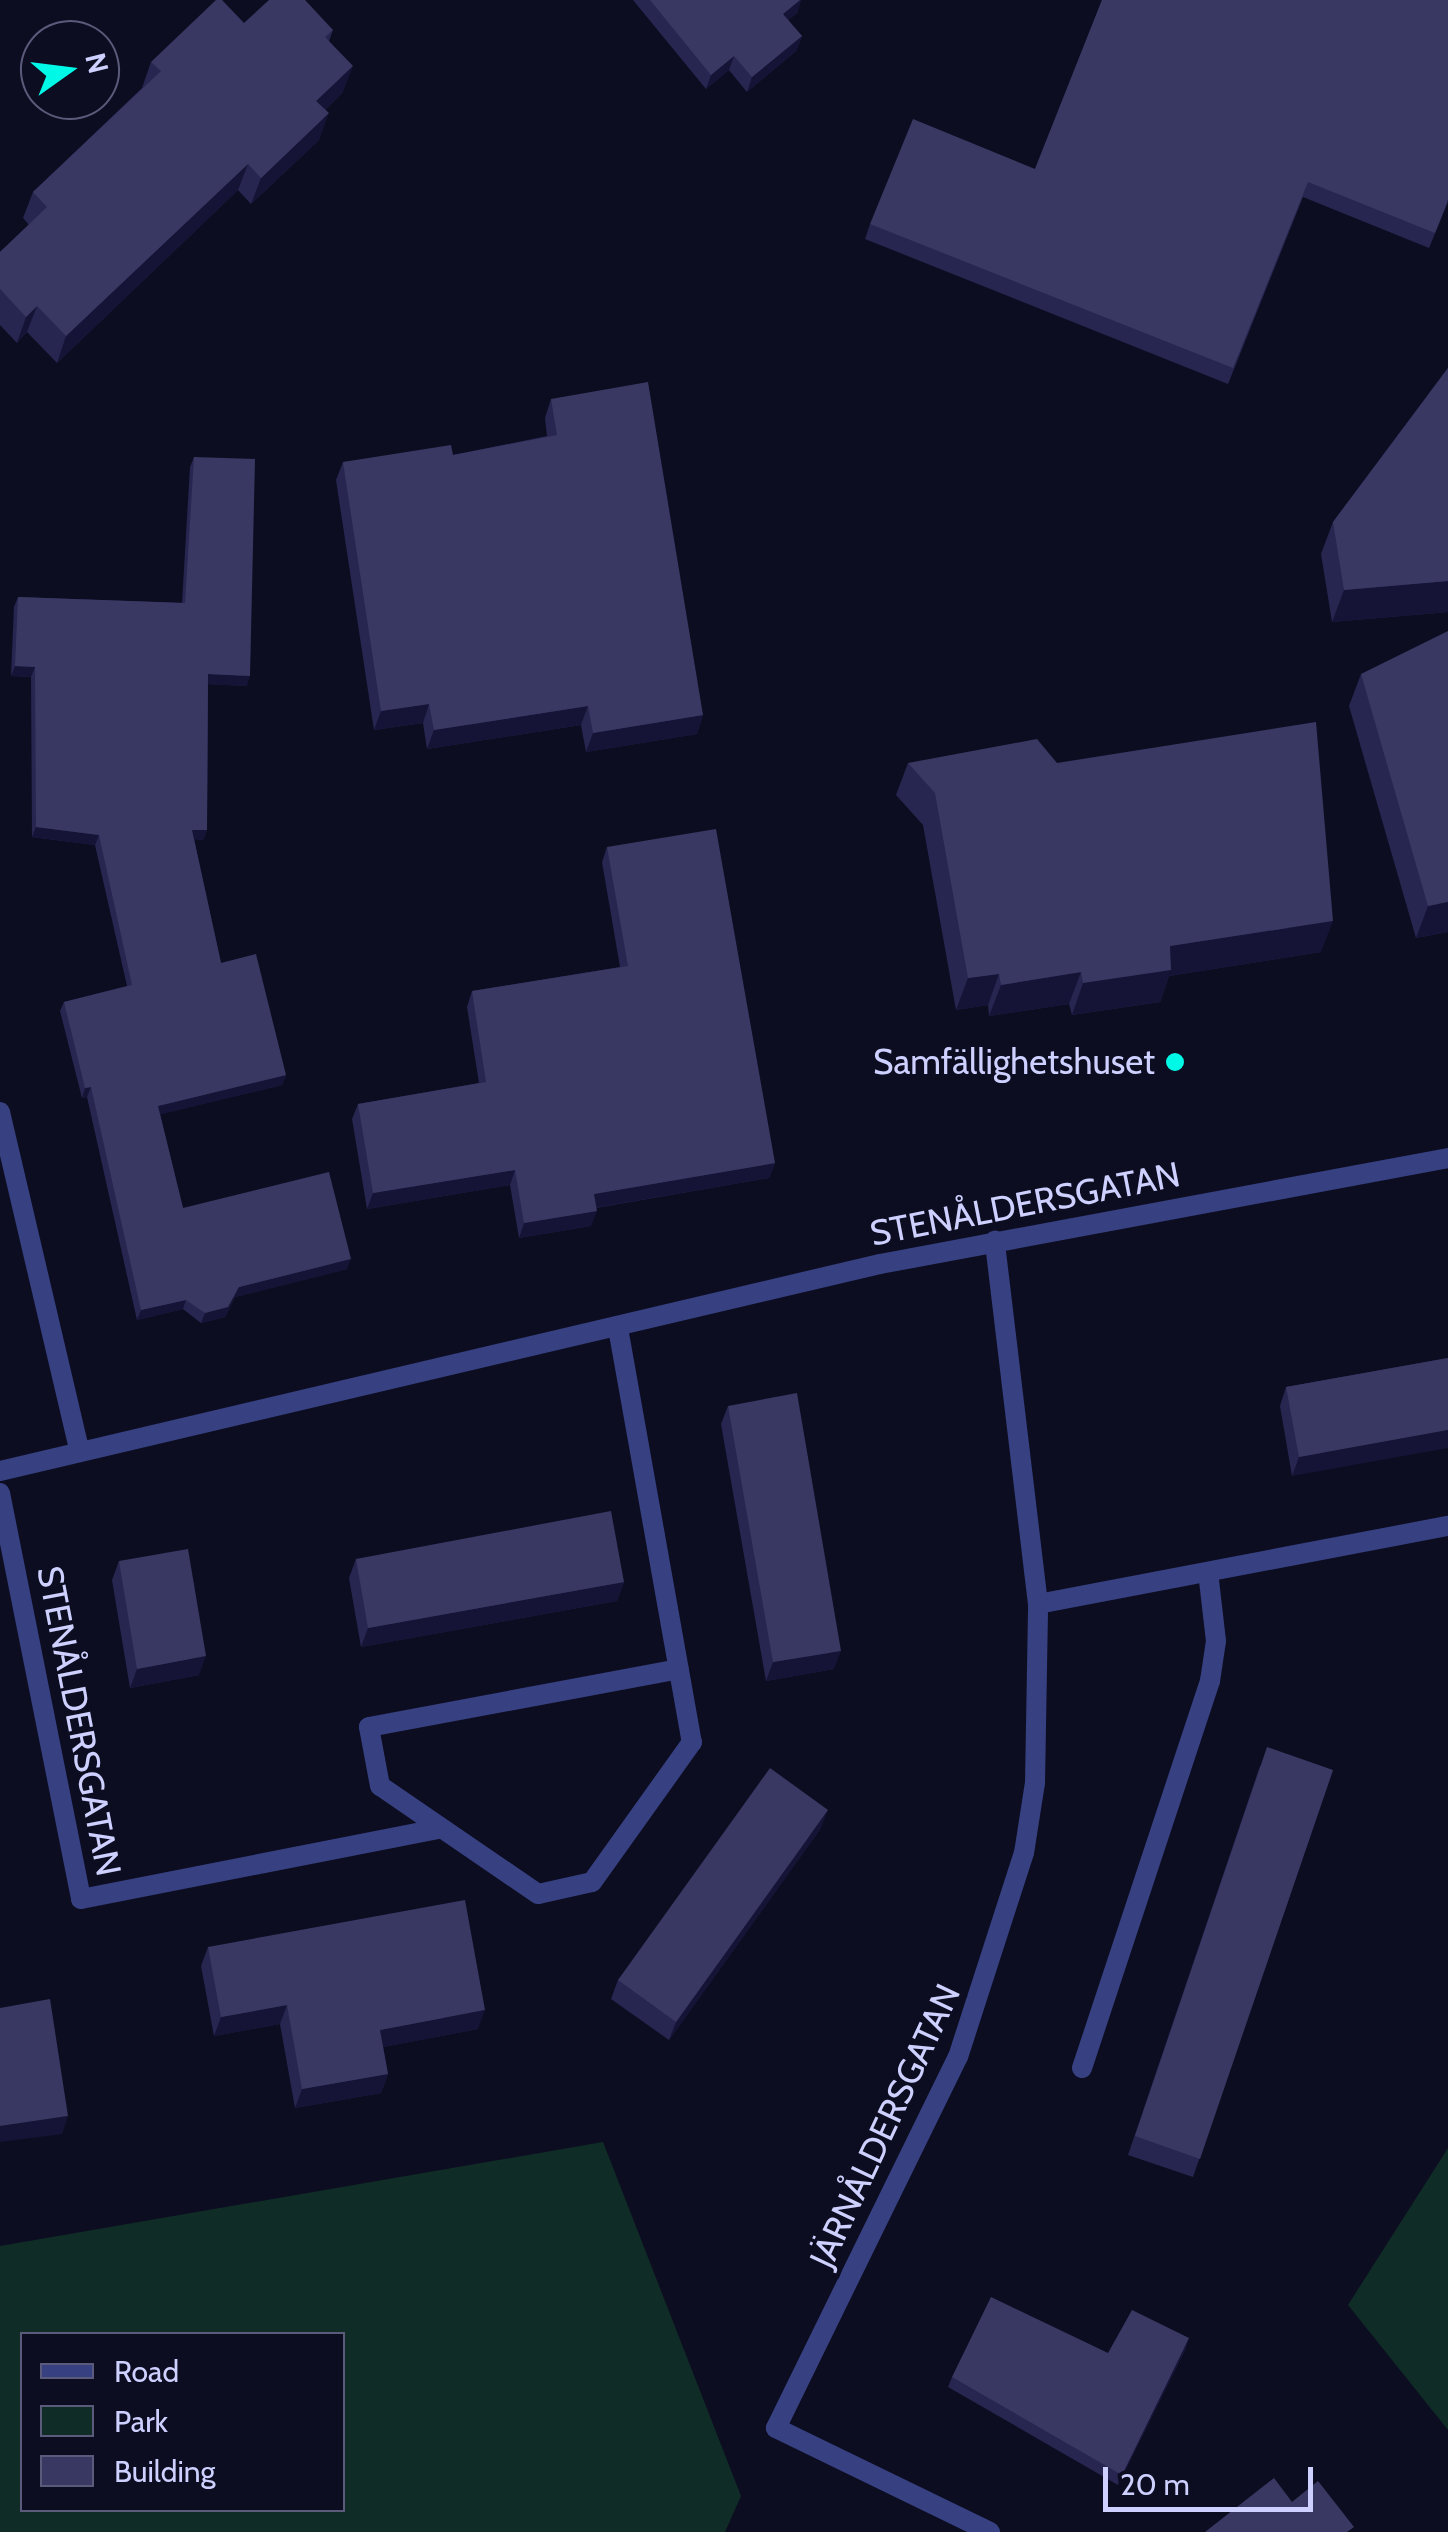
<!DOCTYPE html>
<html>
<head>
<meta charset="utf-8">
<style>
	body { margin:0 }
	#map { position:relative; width:1448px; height:2532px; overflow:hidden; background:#0d0d22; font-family:Cabin,sans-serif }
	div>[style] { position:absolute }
	.green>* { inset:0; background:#102c26 }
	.street>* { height:20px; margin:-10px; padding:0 10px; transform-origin:10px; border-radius:10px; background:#374182 }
	.wall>* { inset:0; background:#272650 }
	.shaded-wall>* { inset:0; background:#151436 }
	.building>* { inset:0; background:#393863 }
	.dots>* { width:28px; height:28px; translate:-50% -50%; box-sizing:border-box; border:5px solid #0d0d22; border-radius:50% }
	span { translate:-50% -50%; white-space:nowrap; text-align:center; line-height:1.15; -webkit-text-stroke:9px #0d0d22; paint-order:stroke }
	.poi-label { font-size:35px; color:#ced1ff }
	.right { translate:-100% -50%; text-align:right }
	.street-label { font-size:35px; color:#ced1ff }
	.legend { position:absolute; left:20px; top:2332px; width:325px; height:180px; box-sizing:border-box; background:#0d0d22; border:2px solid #5a5b7a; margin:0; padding:12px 18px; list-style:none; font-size:30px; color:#ced1ff }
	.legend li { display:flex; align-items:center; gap:20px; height:50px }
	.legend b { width:50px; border:2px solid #5a5b7a }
	.north { position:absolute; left:20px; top:20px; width:100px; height:100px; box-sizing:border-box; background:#0d0d22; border:2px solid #5a5b7a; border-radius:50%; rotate:76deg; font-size:28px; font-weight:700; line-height:40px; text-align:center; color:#ced1ff }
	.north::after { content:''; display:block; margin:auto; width:35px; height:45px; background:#00f9e6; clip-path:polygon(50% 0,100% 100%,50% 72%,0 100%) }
	.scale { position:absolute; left:1103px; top:2467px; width:210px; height:45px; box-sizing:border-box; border:5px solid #ced1ff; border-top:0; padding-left:12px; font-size:30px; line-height:35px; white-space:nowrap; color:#ced1ff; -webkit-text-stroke:8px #0d0d22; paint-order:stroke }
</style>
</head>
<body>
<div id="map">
	<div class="green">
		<div style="clip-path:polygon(evenodd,603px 2142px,741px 2496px,725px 2532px,0 2532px,0 2246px,603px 2142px,22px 2334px,342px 2334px,342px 2510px,22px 2510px,22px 2334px)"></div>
		<div style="clip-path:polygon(1448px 2148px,1448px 2430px,1348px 2305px)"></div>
	</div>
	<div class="street">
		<div style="left:0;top:1112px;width:349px;rotate:76.8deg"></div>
		<div style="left:618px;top:1328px;width:421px;rotate:79.9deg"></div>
		<div style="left:692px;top:1742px;width:172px;rotate:125.5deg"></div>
		<div style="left:592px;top:1882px;width:55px;rotate:167.5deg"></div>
		<div style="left:538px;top:1894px;width:191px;rotate:-145.6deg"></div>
		<div style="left:380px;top:1786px;width:60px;rotate:-100.6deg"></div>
		<div style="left:369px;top:1727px;width:315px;rotate:-10.6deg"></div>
		<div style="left:0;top:1471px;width:904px;rotate:-13.24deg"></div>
		<div style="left:880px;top:1264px;width:578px;rotate:-10.57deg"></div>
		<div style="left:0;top:1493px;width:414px;rotate:78.7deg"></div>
		<div style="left:81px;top:1899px;width:364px;rotate:-11.1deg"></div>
		<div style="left:1038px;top:1604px;width:417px;rotate:-10.8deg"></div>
		<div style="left:1082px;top:2068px;width:408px;rotate:-71.7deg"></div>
		<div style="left:1210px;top:1681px;width:40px;rotate:-81.5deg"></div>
		<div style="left:1216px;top:1641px;width:69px;rotate:-96.6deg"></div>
		<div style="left:990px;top:2532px;width:238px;rotate:-154.1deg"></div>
		<div style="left:776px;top:2428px;width:413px;rotate:-63.9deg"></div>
		<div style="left:958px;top:2057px;width:214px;rotate:-72.1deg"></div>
		<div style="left:1024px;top:1853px;width:71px;rotate:-81.1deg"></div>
		<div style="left:1035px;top:1783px;width:179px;rotate:-89deg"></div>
		<div style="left:1038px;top:1604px;width:366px;rotate:-96.8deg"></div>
	</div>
	<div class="wall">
		<div style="clip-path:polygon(633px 0,801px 0,797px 13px,788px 20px,802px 36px,796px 51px,747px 92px,729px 70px,706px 89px)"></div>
		<div style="clip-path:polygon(1102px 0,1448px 202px,1429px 248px,1303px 197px,1228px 384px,865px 239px,870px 224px,1035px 169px)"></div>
		<div style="clip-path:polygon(244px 23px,333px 30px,329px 41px,343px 92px,325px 110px,319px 140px,251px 204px,238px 190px,57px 363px,27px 332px,17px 343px,0 325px,0 252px,29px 225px,23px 218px,33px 192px,142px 88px,151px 62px)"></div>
		<div style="clip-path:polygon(1448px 368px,1448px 612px,1332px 622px,1321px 554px,1333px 522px)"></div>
		<div style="clip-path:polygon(551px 399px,703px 715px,697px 734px,586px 752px,581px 725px,427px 749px,423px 723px,374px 730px,336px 480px,343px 462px,453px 455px,547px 436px,545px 418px)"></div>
		<div style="clip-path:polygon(194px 457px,247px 686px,208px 684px,207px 830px,203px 840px,194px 839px,221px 963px,286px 1075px,282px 1085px,160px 1114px,183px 1208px,347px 1269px,235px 1297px,225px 1317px,201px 1323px,183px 1309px,137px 1320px,87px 1097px,82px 1098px,60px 1011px,64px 1002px,127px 986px,95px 845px,32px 837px,31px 677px,11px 676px,14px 607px,18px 597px,182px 603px,190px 467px)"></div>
		<div style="clip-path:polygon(1361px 674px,1448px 932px,1416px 938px,1349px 706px)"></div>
		<div style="clip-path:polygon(908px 763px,1057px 763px,1321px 952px,1169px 976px,1160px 1002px,1072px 1015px,1069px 1004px,989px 1016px,988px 1005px,956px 1010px,923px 825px,896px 795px)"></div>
		<div style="clip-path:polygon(607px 847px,775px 1163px,769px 1178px,596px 1208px,591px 1226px,519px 1238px,510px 1185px,367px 1209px,352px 1119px,358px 1104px,479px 1083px,467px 1007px,472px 991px,620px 967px,602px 862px)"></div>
		<div style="clip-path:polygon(1448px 1358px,1292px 1476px,1280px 1406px,1286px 1387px)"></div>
		<div style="clip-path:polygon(728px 1406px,834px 1669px,766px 1681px,721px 1424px)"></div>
		<div style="clip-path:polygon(356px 1559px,624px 1582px,617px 1601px,361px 1647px,349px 1578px)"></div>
		<div style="clip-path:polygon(119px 1561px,199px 1675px,130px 1688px,112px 1580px)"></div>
		<div style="clip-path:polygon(1260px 1766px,1333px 1770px,1193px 2177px,1128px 2155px)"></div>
		<div style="clip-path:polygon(821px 1828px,669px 2040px,611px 1999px,618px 1980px)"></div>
		<div style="clip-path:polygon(208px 1947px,478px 2029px,383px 2047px,388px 2074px,381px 2093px,295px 2108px,280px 2024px,214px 2036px,201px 1966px)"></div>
		<div style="clip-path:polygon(1186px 2348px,1118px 2485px,948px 2387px,952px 2377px,1108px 2353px)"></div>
	</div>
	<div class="shaded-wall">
		<div style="clip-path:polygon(800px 0,801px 0,797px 13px,778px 28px,783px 14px)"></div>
		<div style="clip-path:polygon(802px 36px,796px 51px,747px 92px,752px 77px)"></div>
		<div style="clip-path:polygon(734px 56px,729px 70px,706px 89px,711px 75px)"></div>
		<div style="clip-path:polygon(353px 66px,343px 92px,307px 128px,316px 101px)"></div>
		<div style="clip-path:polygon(329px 113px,319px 140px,251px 204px,261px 178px)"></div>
		<div style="clip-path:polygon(248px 164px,238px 190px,57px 363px,66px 336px)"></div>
		<div style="clip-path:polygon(37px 306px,27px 332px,17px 343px,26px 317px)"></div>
		<div style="clip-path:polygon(1448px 581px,1448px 612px,1332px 622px,1344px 590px)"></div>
		<div style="clip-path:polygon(15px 666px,35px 667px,31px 677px,11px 676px)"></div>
		<div style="clip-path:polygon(208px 674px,250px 676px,247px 686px,204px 684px)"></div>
		<div style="clip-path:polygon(429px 704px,423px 723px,374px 730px,381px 711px)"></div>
		<div style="clip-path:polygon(588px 706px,581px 725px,427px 749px,434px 730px)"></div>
		<div style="clip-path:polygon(703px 715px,697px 734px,586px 752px,593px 733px)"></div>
		<div style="clip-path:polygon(36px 827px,99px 835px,95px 845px,32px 837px)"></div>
		<div style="clip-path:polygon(192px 830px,207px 830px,203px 840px,188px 839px)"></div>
		<div style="clip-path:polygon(1448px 902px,1448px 932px,1416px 938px,1428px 906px)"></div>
		<div style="clip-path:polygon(1333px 921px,1321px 952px,1169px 976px,1160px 1002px,1072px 1015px,1083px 983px,1170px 946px)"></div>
		<div style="clip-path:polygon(1081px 972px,1069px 1004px,989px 1016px,1001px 985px)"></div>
		<div style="clip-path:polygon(999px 974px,988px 1005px,956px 1010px,968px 978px)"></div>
		<div style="clip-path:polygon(286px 1075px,282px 1085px,154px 1116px,158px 1106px)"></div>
		<div style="clip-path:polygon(91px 1087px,87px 1097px,82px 1098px,85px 1088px)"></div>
		<div style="clip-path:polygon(775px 1163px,769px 1178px,588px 1209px,594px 1194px)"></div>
		<div style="clip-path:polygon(515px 1170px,510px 1185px,367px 1209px,373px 1193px)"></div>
		<div style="clip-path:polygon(597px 1211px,591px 1226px,519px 1238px,524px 1223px)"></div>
		<div style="clip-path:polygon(351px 1259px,347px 1269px,235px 1297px,225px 1317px,201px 1323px,205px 1313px,239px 1287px)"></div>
		<div style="clip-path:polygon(186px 1300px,183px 1309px,137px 1320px,141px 1310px)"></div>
		<div style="clip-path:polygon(1448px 1430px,1448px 1448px,1292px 1476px,1299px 1457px)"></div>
		<div style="clip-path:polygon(624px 1582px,617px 1601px,361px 1647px,368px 1628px)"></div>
		<div style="clip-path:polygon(841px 1651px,834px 1669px,766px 1681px,773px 1662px)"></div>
		<div style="clip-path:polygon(206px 1656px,199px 1675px,130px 1688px,137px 1669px)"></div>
		<div style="clip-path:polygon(828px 1810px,821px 1828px,669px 2040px,676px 2022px)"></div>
		<div style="clip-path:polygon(287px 2005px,280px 2024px,214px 2036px,221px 2017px)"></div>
		<div style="clip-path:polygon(485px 2010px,478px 2029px,373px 2049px,380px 2030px)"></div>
		<div style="clip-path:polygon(388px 2074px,381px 2093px,295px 2108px,302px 2089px)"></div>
		<div style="clip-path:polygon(68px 2116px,62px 2134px,0 2142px,0 2126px)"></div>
		<div style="clip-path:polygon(1189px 2338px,1186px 2348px,1118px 2485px,1122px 2475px)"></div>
	</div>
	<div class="building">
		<div style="clip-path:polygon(216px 0,222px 0,244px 23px,269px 0,305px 0,333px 30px,325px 37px,353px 66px,316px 101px,329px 113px,261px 178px,248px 164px,66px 336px,37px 306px,26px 317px,0 289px,0 252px,47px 207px,33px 192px,161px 71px,151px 62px)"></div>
		<div style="clip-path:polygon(650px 0,800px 0,783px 14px,802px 36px,752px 77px,734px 56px,711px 75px)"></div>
		<div style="clip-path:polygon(1102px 0,1448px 0,1448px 200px,1435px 233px,1308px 182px,1233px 368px,870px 224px,913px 119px,1035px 169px)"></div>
		<div style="clip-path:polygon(1448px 368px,1448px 581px,1344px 590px,1333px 522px)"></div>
		<div style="clip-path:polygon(648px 382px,703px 715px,593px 733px,588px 706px,434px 730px,429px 704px,381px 711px,343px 462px,451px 445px,453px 455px,557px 435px,551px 399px)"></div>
		<div style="clip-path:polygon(194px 457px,255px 459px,250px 676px,208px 674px,207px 830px,192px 830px,221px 963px,256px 954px,286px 1075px,158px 1106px,183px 1208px,329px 1172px,351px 1259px,239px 1287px,228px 1307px,205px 1313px,186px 1300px,141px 1310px,91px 1087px,85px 1088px,64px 1002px,132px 985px,99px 835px,36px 827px,35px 667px,15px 666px,18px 597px,185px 603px)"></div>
		<div style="clip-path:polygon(1448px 631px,1448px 902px,1428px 906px,1361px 674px)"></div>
		<div style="clip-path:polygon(1316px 722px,1333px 921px,1170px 946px,1171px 970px,1083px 983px,1081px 972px,1001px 985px,999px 974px,968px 978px,935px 793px,908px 763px,1037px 739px,1057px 763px)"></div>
		<div style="clip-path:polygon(716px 829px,775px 1163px,594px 1194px,597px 1211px,524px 1223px,515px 1170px,373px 1193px,358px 1104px,486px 1082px,472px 991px,628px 966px,607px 847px)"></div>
		<div style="clip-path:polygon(1448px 1358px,1448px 1430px,1299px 1457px,1286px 1387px)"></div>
		<div style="clip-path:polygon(797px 1393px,841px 1651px,773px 1662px,728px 1406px)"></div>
		<div style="clip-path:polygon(611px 1511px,624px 1582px,368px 1628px,356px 1559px)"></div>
		<div style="clip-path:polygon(188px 1549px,206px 1656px,137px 1669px,119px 1561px)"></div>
		<div style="clip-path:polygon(1267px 1747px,1333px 1770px,1200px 2159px,1135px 2136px)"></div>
		<div style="clip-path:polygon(770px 1768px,828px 1810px,676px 2022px,618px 1980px)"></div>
		<div style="clip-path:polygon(465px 1900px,485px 2010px,380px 2030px,388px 2074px,302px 2089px,287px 2005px,221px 2017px,208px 1947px)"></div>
		<div style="clip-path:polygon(50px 1999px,68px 2116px,0 2126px,0 2008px)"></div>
		<div style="clip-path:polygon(991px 2297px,1108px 2353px,1132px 2310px,1189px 2338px,1122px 2475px,952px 2377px)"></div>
		<div style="clip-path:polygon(1274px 2478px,1292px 2502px,1318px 2481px,1354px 2527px,1347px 2532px,1205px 2532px)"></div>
	</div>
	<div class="dots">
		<div style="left:1175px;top:1062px;background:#00f9e6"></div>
	</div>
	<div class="poi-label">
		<span class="right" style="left:1155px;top:1062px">Samfällighetshuset</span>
	</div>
	<div class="street-label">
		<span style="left:1025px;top:1204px;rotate:-11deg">STENÅLDERSGATAN</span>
		<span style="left:79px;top:1721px;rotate:79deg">STENÅLDERSGATAN</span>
		<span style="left:885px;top:2126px;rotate:-65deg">JÄRNÅLDERSGATAN</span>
	</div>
	<ul class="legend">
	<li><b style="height:12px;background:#374182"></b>Road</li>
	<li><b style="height:28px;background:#102c26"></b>Park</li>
	<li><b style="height:28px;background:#393863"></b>Building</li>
	</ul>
	<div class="north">N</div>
	<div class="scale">20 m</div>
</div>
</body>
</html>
